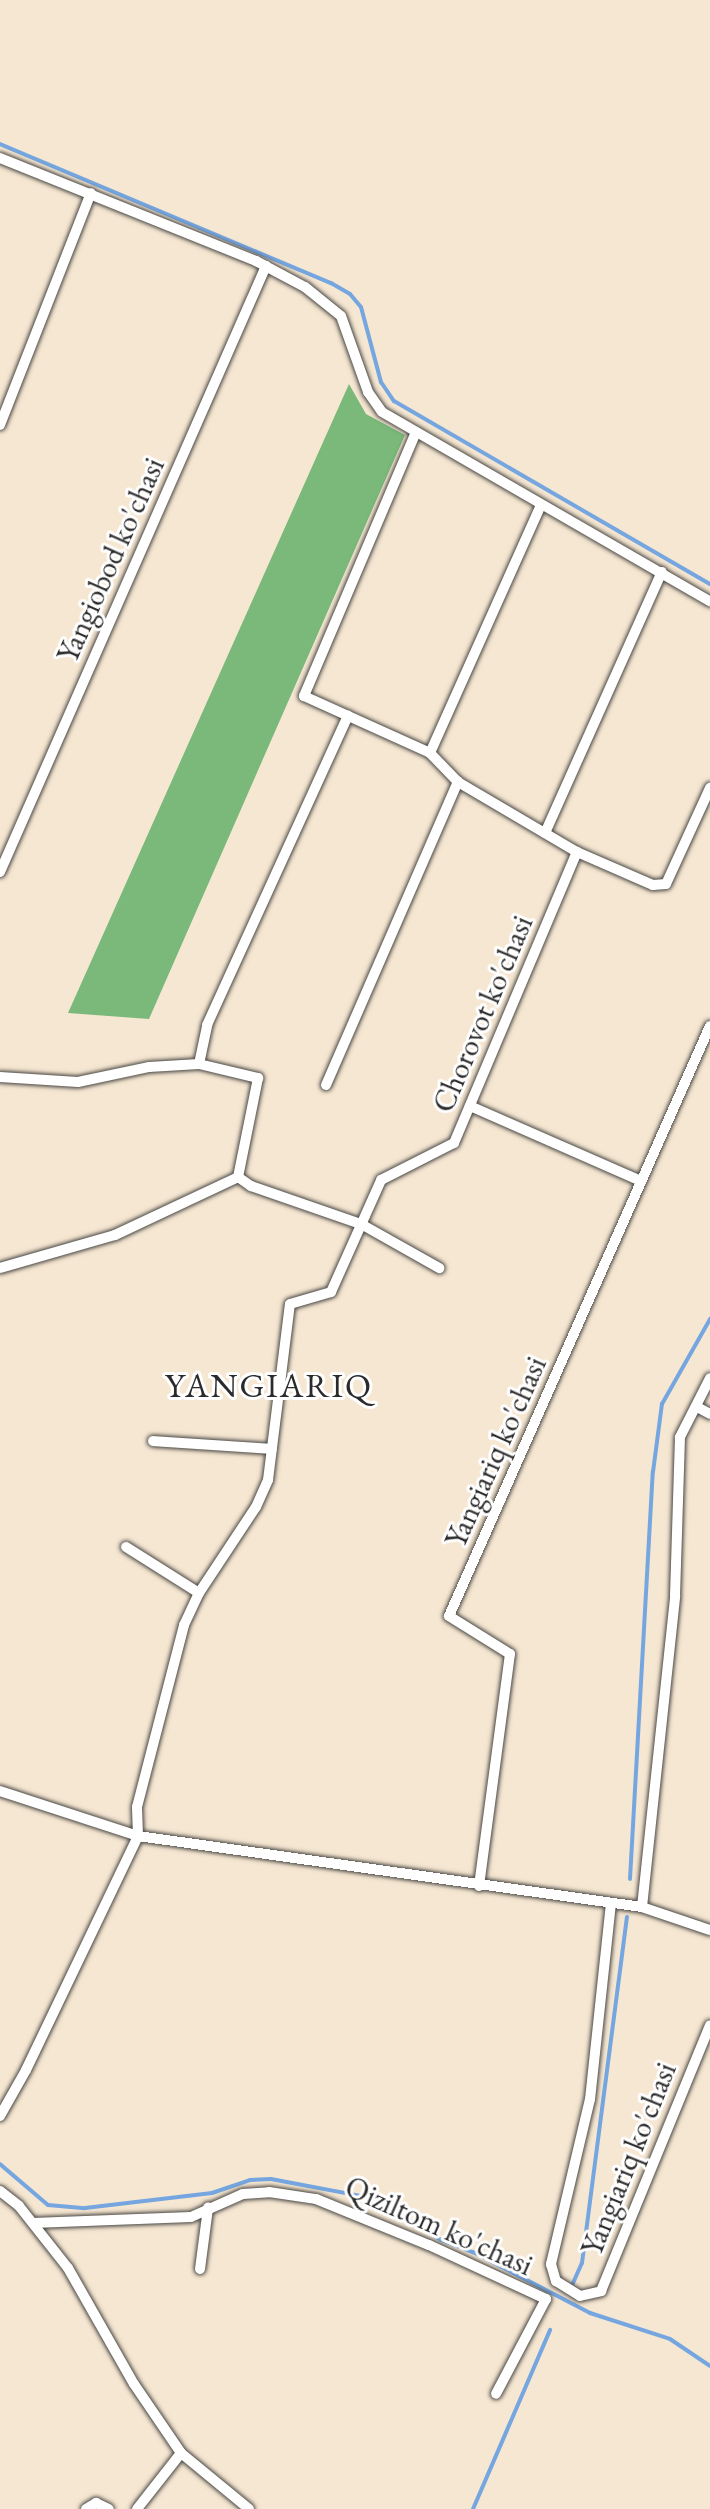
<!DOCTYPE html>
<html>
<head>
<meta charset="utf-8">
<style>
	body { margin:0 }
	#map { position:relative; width:710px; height:2509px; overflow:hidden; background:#f6e7d2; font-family:"EB Garamond",serif }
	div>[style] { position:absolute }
	.forest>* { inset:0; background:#7ab97a }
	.stream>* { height:4px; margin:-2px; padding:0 2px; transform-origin:2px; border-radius:2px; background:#75a6e0 }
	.roads { filter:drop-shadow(0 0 2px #494744) drop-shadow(0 0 2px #494744) }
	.minor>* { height:10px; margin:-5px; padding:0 5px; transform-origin:5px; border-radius:5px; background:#fff }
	span { translate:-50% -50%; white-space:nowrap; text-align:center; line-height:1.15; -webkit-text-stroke:6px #fff; paint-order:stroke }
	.street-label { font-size:30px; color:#2b2b2b }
	.quarter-label { font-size:34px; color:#2b2b2b; letter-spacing:2px }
</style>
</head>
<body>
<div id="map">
	<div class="forest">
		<div style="clip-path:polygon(349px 384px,366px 414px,405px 435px,149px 1019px,68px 1013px)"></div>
	</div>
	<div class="stream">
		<div style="left:0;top:144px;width:359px;rotate:22.8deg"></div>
		<div style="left:331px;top:283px;width:22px;rotate:30deg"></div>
		<div style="left:350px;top:294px;width:17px;rotate:50deg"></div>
		<div style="left:361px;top:307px;width:78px;rotate:75.1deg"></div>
		<div style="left:381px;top:382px;width:23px;rotate:56deg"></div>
		<div style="left:394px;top:401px;width:365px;rotate:30.1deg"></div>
		<div style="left:630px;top:1879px;width:408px;rotate:-86.8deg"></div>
		<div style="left:653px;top:1472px;width:69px;rotate:-82.5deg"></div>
		<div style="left:662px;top:1404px;width:98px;rotate:-60.5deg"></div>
		<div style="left:0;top:2164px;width:63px;rotate:40.5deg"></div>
		<div style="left:48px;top:2205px;width:37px;rotate:5deg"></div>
		<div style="left:85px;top:2208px;width:128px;rotate:-6.7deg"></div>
		<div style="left:212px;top:2193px;width:40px;rotate:-18.9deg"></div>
		<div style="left:250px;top:2180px;width:21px;rotate:-3deg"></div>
		<div style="left:271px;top:2179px;width:103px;rotate:10.7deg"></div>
		<div style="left:372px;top:2198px;width:81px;rotate:31.3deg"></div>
		<div style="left:441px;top:2240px;width:34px;rotate:21deg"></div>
		<div style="left:473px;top:2252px;width:132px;rotate:27.5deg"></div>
		<div style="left:590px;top:2313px;width:84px;rotate:18deg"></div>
		<div style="left:670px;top:2339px;width:48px;rotate:34deg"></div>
		<div style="left:573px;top:2283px;width:22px;rotate:-66deg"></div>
		<div style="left:582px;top:2263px;width:349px;rotate:-82.6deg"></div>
		<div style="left:473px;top:2509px;width:195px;rotate:-66.7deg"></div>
	</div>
	<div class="roads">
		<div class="minor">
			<div style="left:0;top:158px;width:276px;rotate:21.9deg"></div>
			<div style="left:256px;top:261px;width:55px;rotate:28deg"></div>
			<div style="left:305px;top:287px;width:46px;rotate:38.9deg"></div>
			<div style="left:341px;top:316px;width:81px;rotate:70.4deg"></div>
			<div style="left:368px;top:392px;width:24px;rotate:55deg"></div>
			<div style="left:382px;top:412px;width:379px;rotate:30deg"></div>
			<div style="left:0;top:425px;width:249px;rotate:-68.6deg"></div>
			<div style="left:416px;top:432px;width:287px;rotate:113deg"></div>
			<div style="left:304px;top:696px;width:138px;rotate:24.3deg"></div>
			<div style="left:430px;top:753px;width:40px;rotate:46deg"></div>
			<div style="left:458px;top:782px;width:138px;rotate:30.5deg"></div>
			<div style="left:577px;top:852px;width:83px;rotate:23.5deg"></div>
			<div style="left:653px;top:885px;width:13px;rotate:-4deg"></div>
			<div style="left:666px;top:884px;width:106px;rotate:-65.4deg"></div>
			<div style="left:430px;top:753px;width:272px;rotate:-65.9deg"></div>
			<div style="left:545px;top:833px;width:286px;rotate:-65.9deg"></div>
			<div style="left:0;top:872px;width:662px;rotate:-66.3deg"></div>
			<div style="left:199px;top:1064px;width:40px;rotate:-78deg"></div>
			<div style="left:207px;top:1025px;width:340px;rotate:-65.5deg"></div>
			<div style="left:0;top:1077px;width:78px;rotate:3.7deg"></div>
			<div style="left:78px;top:1082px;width:73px;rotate:-11.9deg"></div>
			<div style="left:149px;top:1067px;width:50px;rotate:-3.4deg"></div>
			<div style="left:199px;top:1064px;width:61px;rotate:13.3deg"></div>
			<div style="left:258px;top:1078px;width:101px;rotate:101.4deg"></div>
			<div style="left:326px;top:1085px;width:331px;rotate:-66.5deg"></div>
			<div style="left:470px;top:1106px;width:187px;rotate:23.7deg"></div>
			<div style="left:238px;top:1177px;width:16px;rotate:35deg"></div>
			<div style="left:251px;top:1186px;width:116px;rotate:19.1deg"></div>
			<div style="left:361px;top:1224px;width:90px;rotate:29.4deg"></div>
			<div style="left:0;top:1268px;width:120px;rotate:-16deg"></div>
			<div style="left:115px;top:1235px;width:136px;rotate:-25.2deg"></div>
			<div style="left:697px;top:1407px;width:15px;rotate:28deg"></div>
			<div style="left:153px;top:1441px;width:119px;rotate:3.8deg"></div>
			<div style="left:126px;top:1547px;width:86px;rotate:32.2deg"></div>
			<div style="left:0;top:1791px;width:145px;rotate:18.1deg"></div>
			<div style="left:138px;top:1836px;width:509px;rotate:8.02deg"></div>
			<div style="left:642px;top:1907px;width:72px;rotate:18.7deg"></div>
			<div style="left:479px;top:1886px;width:234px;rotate:-82.4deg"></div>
			<div style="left:510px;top:1654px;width:72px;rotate:-148.1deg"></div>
			<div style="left:449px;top:1616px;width:645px;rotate:-66.14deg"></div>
			<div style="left:611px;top:1903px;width:197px;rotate:96.1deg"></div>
			<div style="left:590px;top:2099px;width:170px;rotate:103.3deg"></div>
			<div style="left:551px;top:2264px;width:18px;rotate:74deg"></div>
			<div style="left:556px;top:2281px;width:28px;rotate:32deg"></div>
			<div style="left:580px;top:2296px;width:22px;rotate:-13deg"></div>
			<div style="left:601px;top:2291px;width:287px;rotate:-67.7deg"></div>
			<div style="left:642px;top:1907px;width:313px;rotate:-83.9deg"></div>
			<div style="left:675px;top:1596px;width:159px;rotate:-88.2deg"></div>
			<div style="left:680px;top:1437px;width:66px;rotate:-63deg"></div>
			<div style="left:0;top:2116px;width:53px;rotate:-60.5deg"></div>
			<div style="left:26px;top:2070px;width:259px;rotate:-64.4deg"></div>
			<div style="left:138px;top:1836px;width:29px;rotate:-92deg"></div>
			<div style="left:137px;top:1807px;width:188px;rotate:-75.5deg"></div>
			<div style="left:184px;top:1625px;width:35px;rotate:-65deg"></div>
			<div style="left:199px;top:1593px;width:103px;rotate:-56.5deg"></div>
			<div style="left:256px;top:1507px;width:30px;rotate:-66deg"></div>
			<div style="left:268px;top:1480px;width:177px;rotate:-82.9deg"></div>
			<div style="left:290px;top:1304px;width:43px;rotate:-16.3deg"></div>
			<div style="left:331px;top:1292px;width:123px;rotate:-65.9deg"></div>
			<div style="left:381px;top:1180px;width:82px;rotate:-26.9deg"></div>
			<div style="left:454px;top:1143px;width:316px;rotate:-67.1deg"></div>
			<div style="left:0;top:2191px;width:24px;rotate:38deg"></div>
			<div style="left:19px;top:2206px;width:79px;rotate:51.7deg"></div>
			<div style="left:68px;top:2268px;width:133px;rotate:60.4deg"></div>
			<div style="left:134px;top:2384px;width:83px;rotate:55.7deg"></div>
			<div style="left:181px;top:2453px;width:88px;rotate:39.5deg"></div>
			<div style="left:33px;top:2223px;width:158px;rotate:-2.2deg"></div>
			<div style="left:191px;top:2217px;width:57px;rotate:-23.9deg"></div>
			<div style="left:243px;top:2194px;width:26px;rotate:-4deg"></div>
			<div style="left:269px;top:2192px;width:48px;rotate:8.5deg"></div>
			<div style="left:316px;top:2199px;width:122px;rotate:22.2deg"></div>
			<div style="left:429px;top:2245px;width:129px;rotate:24.8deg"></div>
			<div style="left:546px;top:2299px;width:107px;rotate:117.8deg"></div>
			<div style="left:200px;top:2269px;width:62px;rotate:-82.5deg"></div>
			<div style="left:86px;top:2509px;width:12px;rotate:-31deg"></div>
			<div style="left:96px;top:2503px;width:14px;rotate:25deg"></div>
			<div style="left:137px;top:2509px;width:71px;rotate:-51.8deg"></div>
		</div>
	</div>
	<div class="street-label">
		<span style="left:111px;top:560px;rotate:-66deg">Yangiobod ko'chasi</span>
		<span style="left:483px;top:1014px;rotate:-67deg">Chorovot ko'chasi</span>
		<span style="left:496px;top:1452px;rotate:-66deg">Yangiariq ko'chasi</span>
		<span style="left:629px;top:2159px;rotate:-68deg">Yangiariq ko'chasi</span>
		<span style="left:439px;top:2226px;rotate:24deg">Qiziltom ko'chasi</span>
	</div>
	<div class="quarter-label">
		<span style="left:269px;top:1386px">YANGIARIQ</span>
	</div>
</div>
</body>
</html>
